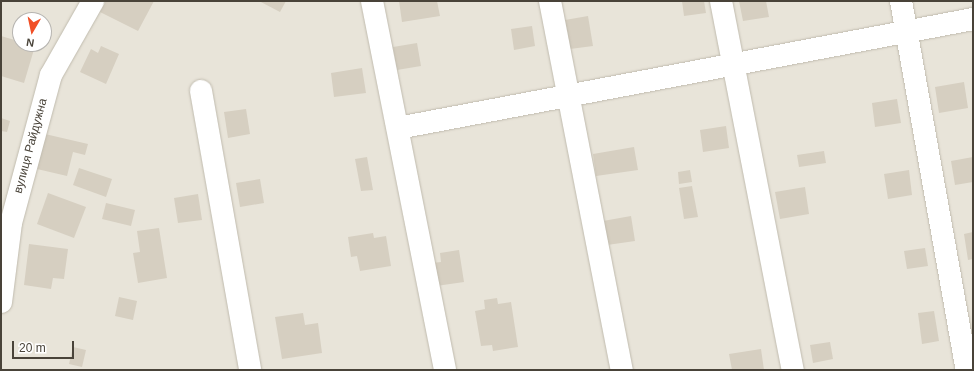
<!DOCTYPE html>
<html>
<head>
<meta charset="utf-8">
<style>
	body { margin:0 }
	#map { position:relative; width:974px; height:371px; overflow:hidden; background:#f5f2eb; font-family:Helvetica,sans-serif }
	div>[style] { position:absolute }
	.residential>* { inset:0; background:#e8e4d9 }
	.building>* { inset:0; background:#d6cfc1 }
	.roads { filter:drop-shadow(0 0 1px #c0bbae) drop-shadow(0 0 1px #c0bbae) }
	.minor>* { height:22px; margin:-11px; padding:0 11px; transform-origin:11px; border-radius:11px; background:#fff }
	span { translate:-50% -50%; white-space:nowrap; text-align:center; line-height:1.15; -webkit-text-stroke:4px #fff; paint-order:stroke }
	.street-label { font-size:12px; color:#494339 }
	.frame { position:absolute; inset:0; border:2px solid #494339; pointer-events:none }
	.north { position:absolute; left:12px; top:12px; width:40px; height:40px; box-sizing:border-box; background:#fff; border:1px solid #b6b4b0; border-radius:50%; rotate:189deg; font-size:11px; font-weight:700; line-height:16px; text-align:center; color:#494339 }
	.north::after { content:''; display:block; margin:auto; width:14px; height:18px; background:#f14f26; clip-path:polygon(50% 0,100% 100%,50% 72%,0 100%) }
	.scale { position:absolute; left:12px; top:341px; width:62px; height:18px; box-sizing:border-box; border:2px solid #494339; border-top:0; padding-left:5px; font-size:12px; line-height:14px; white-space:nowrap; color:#494339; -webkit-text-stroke:3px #fff; paint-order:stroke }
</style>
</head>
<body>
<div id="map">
	<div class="residential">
		<div style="clip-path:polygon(evenodd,1px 1px,973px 1px,973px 370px,1px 370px,1px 1px,20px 20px,44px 20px,44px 44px,20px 44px,20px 20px)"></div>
	</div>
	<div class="building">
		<div style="clip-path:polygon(106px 1px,154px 1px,138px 31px,100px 12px)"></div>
		<div style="clip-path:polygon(259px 1px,286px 1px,280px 12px)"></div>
		<div style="clip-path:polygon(399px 1px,437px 1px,440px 16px,402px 22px)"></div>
		<div style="clip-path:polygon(682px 1px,704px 1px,706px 13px,684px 16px)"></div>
		<div style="clip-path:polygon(739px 1px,766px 1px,769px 17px,743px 21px)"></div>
		<div style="clip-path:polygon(588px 16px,593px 46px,570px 49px,565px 20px)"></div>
		<div style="clip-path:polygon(532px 26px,535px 46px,514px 50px,511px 29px)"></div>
		<div style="clip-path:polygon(1px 36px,35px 46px,24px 83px,1px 76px)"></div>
		<div style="clip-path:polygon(417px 43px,421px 66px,397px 70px,393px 47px)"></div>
		<div style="clip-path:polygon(101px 46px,119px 54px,106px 84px,80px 72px,91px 49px,98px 53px)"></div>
		<div style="clip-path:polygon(362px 68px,366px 93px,334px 97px,331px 73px)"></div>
		<div style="clip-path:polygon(964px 82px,968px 108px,939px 113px,935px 87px)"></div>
		<div style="clip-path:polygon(897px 99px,901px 123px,875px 127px,872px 103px)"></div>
		<div style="clip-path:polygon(246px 109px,250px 134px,228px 138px,224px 112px)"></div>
		<div style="clip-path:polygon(1px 118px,10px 121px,7px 132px,1px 131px)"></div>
		<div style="clip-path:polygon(726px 126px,729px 148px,703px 152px,700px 130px)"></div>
		<div style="clip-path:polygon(45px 134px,88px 144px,85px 155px,73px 152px,67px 176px,37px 169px)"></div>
		<div style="clip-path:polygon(634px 147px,638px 170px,596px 176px,593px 154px)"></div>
		<div style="clip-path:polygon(824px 151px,826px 163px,799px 167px,797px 155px)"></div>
		<div style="clip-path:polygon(367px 157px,373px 190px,361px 191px,355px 159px)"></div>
		<div style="clip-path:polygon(973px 157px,973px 182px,955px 185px,951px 161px)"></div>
		<div style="clip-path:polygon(79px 168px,112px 179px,106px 197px,73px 185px)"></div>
		<div style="clip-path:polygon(690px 170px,692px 182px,679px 184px,678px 172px)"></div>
		<div style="clip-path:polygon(909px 170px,912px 195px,888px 199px,884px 174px)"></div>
		<div style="clip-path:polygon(260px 179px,264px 203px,240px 207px,236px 183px)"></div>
		<div style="clip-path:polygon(692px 186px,698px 217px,684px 219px,679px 188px)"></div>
		<div style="clip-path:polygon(805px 187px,809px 214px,780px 219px,775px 192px)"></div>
		<div style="clip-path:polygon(48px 193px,86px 207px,74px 238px,37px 224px)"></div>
		<div style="clip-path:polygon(198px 194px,202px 220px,178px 223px,174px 198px)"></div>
		<div style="clip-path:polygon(106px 203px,135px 210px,131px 226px,102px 219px)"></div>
		<div style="clip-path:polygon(631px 216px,635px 241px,607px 245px,603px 221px)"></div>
		<div style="clip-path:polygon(159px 228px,167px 278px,138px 283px,133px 253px,140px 252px,137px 231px)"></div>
		<div style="clip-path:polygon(973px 232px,973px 259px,968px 260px,964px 234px)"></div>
		<div style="clip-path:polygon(373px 233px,374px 238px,386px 236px,391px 266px,360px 271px,357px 256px,351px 257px,348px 237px)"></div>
		<div style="clip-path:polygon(29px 244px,68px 249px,64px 279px,53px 278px,51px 289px,24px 285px)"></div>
		<div style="clip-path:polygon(925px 248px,928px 266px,907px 269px,904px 251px)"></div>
		<div style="clip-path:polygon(459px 250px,464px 282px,436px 286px,432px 263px,441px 262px,440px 253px)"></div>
		<div style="clip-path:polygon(119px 297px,137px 301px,133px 320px,115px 316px)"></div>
		<div style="clip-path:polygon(497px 298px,498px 304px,511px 302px,518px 347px,493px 351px,492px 345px,481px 346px,475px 311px,485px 309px,484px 300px)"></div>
		<div style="clip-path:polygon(934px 311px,939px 341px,922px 344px,918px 313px)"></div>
		<div style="clip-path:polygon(303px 313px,305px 325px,318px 323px,322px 353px,282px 359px,275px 317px)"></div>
		<div style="clip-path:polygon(830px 342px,833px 359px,813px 363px,810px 345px)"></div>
		<div style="clip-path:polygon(73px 347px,86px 350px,82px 367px,69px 364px)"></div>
		<div style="clip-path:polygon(761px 349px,764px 370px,732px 370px,729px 354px)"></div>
	</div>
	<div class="roads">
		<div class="minor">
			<div style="left:372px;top:1px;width:376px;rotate:78.8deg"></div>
			<div style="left:550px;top:1px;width:376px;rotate:79deg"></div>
			<div style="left:721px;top:1px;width:376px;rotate:79deg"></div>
			<div style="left:901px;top:1px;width:375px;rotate:79.9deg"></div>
			<div style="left:201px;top:91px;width:283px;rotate:80deg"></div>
			<div style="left:398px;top:128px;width:585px;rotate:-10.73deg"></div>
			<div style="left:1px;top:302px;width:80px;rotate:-82.8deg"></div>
			<div style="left:11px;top:223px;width:153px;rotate:-74.9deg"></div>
			<div style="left:51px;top:75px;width:85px;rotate:-60.4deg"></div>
		</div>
	</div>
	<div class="street-label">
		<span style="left:31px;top:146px;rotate:-75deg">вулиця Райдужна</span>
	</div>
	<div class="frame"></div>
	<div class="north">N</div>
	<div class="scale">20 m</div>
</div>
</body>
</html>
